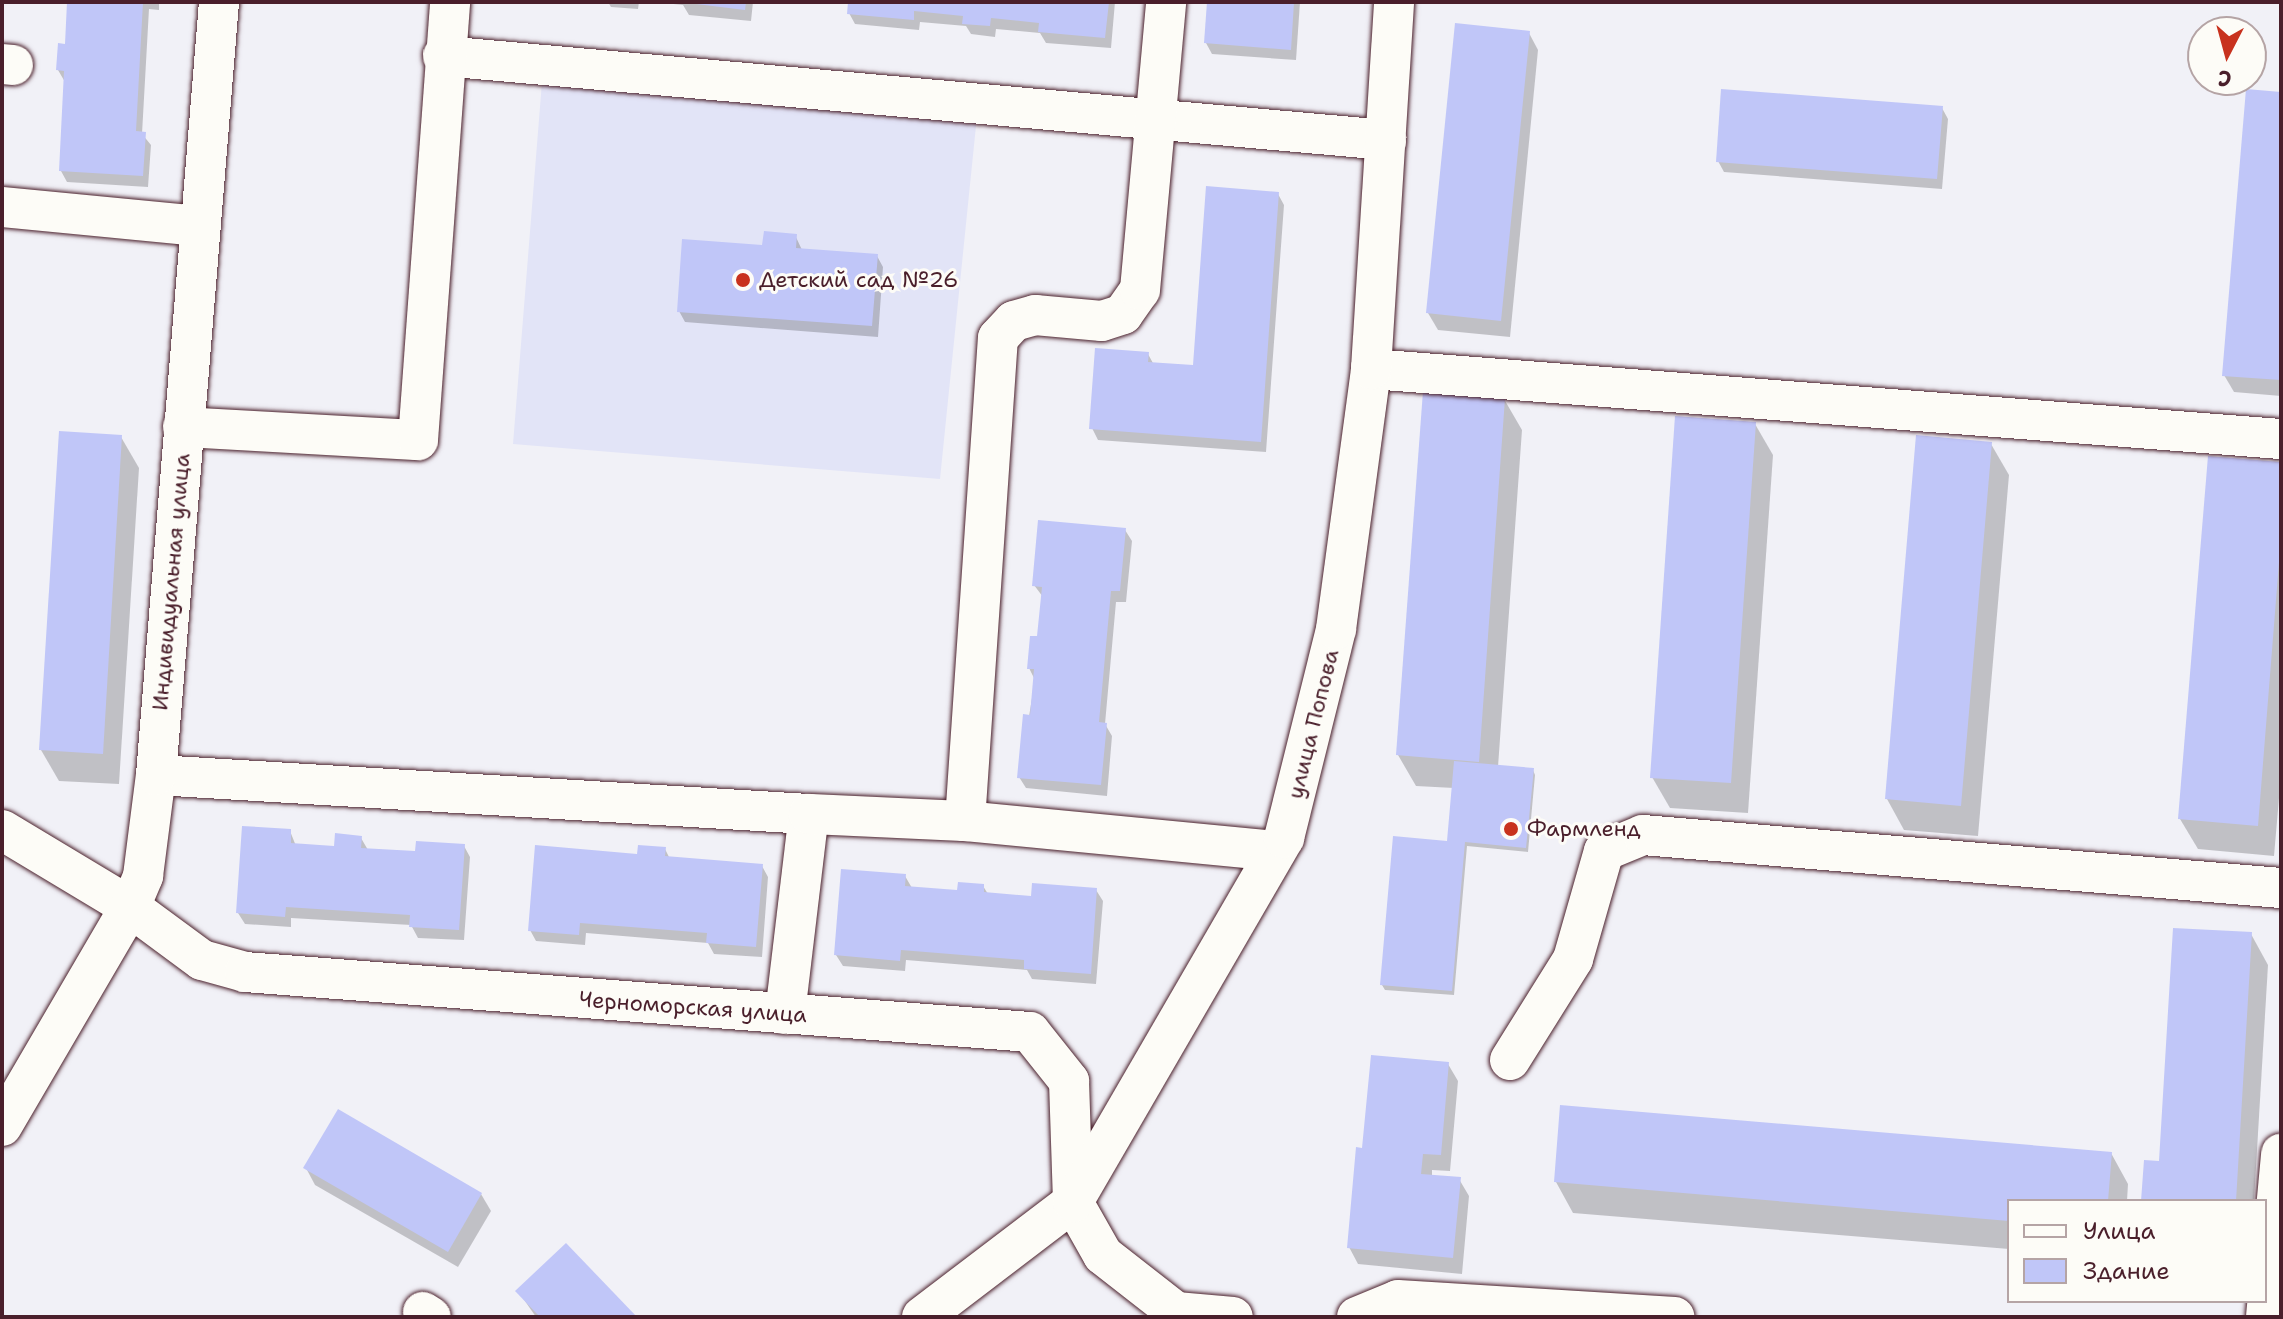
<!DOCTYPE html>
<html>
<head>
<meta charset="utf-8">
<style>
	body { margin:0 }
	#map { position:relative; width:2283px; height:1319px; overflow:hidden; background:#f1f1f7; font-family:"Shantell Sans",sans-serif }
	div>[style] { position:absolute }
	.built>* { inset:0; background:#e2e4f7 }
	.shadow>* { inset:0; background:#0003 }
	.building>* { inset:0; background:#c0c6f8 }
	.roads { filter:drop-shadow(0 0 2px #4a1f2b) drop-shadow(0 0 2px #4a1f2b) }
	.minor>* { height:40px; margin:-20px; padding:0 20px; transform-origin:20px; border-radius:20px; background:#fdfcf7 }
	.dots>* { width:22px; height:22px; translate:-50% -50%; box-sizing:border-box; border:4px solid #fdfcf7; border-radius:50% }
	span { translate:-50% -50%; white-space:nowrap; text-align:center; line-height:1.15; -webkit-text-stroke:6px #fdfcf7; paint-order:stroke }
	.poi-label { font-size:22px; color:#4a1f2b }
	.left { translate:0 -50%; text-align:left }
	.street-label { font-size:22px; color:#4a1f2b }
	.frame { position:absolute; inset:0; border:4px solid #4a1f2b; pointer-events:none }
	.legend { position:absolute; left:2007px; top:1199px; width:260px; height:104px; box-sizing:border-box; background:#fdfcf7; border:2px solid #b5a4a5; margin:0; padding:10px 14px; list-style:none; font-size:24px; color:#4a1f2b }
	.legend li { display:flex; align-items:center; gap:16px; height:40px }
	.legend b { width:40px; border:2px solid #b5a4a5 }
	.north { position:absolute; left:2187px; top:16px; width:80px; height:80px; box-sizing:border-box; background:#fdfcf7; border:2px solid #b5a4a5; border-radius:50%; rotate:186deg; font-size:22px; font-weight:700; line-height:32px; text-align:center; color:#4a1f2b }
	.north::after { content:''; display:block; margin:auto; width:28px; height:36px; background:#c8321e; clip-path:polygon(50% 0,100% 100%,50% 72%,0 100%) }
</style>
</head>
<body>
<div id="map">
	<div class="built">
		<div style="clip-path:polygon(542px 82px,977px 116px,940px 479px,513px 444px)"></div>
	</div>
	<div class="shadow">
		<div style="clip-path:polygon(69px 2px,159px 2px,159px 10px,149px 9px,142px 134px,151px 145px,148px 187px,67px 182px,61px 171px,65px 82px,58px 70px,67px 46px)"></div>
		<div style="clip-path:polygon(608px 2px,639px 2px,638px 9px,611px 7px)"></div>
		<div style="clip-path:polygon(654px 2px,753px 2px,751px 21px,689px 15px,683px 5px)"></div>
		<div style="clip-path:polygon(850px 2px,1115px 2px,1111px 48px,1046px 43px,1040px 33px,996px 29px,995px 37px,971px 34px,966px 26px,920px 22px,919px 30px,855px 24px,849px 13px)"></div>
		<div style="clip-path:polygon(1209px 2px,1300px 2px,1296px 60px,1212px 54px,1206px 43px)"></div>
		<div style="clip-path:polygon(1529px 33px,1538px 50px,1510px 337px,1438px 330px,1428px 313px)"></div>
		<div style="clip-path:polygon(2281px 94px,2281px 396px,2234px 392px,2224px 375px)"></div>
		<div style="clip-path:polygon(1942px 108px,1948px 119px,1942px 189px,1724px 172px,1718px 161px)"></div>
		<div style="clip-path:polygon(1278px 194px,1284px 205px,1266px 452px,1098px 440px,1092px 428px,1148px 354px,1154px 365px,1195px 367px)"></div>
		<div style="clip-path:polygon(795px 235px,802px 250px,877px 256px,883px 267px,878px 337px,685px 322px,679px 311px,764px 248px)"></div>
		<div style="clip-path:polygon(1504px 399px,1522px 430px,1498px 767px,1533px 770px,1535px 775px,1528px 852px,1467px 846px,1454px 995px,1385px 990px,1382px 985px,1448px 843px,1454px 788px,1416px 786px,1398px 755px)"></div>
		<div style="clip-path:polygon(1755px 424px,1773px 455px,1748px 813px,1670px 808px,1652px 777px)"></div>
		<div style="clip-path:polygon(121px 437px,139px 468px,119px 784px,59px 781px,41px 750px)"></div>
		<div style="clip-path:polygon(1991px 444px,2009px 475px,1978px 836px,1904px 830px,1887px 799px)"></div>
		<div style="clip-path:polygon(2281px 464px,2281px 775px,2274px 856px,2198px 849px,2180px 819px)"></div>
		<div style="clip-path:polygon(1125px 530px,1132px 541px,1126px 602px,1116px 602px,1105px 724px,1112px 736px,1107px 796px,1026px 788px,1019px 777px,1035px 680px,1029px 668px,1039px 638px,1043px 597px,1034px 585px)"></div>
		<div style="clip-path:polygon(290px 831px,296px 846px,336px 848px,361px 838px,368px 850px,417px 854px,464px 846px,470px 857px,464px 940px,418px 938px,411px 925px,291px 918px,291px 927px,245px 924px,238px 913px)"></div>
		<div style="clip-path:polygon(665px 849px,670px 859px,762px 866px,768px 877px,762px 957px,714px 954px,708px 943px,586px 933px,585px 945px,536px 941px,530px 930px,639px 856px)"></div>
		<div style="clip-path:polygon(905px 876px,912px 888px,959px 892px,983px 886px,988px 894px,1033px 898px,1096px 890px,1103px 901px,1096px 984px,1032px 979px,1027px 970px,906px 960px,905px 971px,843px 966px,836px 955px)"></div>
		<div style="clip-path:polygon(2251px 934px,2268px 965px,2254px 1201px,2143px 1201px)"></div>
		<div style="clip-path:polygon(1448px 1064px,1458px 1081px,1450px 1171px,1432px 1170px,1432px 1177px,1459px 1179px,1469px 1196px,1462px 1274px,1358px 1264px,1349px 1247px)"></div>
		<div style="clip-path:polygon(2111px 1153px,2128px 1184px,2127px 1201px,2009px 1201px,2009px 1249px,1573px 1213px,1556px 1182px)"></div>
		<div style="clip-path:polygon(306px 1168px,481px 1194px,491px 1211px,458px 1267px,315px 1185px)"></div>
		<div style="clip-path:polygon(518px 1291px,634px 1317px,536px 1317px)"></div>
	</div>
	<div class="building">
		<div style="clip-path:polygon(67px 2px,143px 2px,136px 131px,146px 132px,143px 176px,59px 171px,64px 71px,56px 70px,58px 43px,65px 44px)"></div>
		<div style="clip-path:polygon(680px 2px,746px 2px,745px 10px)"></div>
		<div style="clip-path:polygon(848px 2px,1109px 2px,1105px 38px,1038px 32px,1039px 23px,991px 18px,990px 26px,962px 24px,963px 16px,914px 11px,914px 20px,847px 14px)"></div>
		<div style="clip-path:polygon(1207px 2px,1294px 2px,1291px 50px,1204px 43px)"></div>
		<div style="clip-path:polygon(1455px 23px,1530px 31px,1501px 321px,1426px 313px)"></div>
		<div style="clip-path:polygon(1721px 89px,1943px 106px,1937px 179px,1716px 162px)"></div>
		<div style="clip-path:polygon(2246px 89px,2281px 92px,2281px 380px,2222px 376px)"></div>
		<div style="clip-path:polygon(1206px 186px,1279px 192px,1261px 442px,1089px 429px,1095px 348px,1149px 352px,1148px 362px,1193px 365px)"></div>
		<div style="clip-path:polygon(764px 231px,797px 234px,796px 248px,878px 254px,872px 326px,677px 312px,682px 239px,762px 245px)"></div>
		<div style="clip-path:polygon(1423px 391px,1505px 398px,1479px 762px,1396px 755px)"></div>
		<div style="clip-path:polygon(1675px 416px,1756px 422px,1731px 783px,1650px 778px)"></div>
		<div style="clip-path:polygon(59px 431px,122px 435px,103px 754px,39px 750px)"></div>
		<div style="clip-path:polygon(1916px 435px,1992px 442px,1961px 806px,1885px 799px)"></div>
		<div style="clip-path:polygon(2208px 456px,2281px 462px,2281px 537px,2258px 826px,2178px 819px)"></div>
		<div style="clip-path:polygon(1038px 520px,1126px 528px,1120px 591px,1111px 591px,1099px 722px,1107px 723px,1101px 785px,1017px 778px,1023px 714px,1030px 715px,1034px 669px,1027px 669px,1030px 636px,1037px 636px,1042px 587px,1032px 586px)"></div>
		<div style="clip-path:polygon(1454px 761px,1534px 768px,1526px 848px,1465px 842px,1452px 991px,1380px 985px,1393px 836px,1447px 841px)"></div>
		<div style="clip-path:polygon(242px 826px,291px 829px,291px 843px,334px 846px,335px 833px,362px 836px,361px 848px,415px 851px,416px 841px,465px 844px,459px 930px,409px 927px,410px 915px,286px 907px,285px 917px,236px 913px)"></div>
		<div style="clip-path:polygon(535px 845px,637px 854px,638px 845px,666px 847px,665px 856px,763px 864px,756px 947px,706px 943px,707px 933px,580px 923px,579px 935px,528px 931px)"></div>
		<div style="clip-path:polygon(841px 869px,906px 874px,905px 886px,957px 890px,958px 882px,984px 884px,984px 892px,1031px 896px,1032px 883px,1097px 888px,1091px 974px,1024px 969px,1024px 960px,901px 950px,900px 961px,834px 955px)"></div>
		<div style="clip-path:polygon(2173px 928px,2252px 932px,2236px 1201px,2141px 1201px,2144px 1160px,2159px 1161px)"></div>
		<div style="clip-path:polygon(1371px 1055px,1449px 1062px,1441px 1155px,1423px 1154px,1421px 1174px,1461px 1177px,1453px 1258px,1347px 1248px,1356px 1147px,1362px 1148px)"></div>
		<div style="clip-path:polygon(1560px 1105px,2112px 1152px,2108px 1201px,2009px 1201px,2009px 1221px,1554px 1182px)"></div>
		<div style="clip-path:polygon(338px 1109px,482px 1193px,448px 1252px,303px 1168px)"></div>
		<div style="clip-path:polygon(566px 1243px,637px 1317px,540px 1317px,515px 1291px)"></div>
	</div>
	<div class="roads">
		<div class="minor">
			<div style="left:443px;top:56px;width:947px;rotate:5.09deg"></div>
			<div style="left:2px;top:64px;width:11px;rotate:5deg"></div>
			<div style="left:2px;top:207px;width:199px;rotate:5.5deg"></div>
			<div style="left:1371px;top:369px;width:913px;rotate:4.4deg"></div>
			<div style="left:183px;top:427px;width:235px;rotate:3.2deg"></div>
			<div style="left:418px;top:440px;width:439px;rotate:-85.8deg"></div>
			<div style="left:156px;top:775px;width:654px;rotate:3.42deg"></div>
			<div style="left:965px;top:821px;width:312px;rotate:5.5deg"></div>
			<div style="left:2px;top:830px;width:149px;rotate:31deg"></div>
			<div style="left:130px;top:907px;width:89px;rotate:36.4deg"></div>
			<div style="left:202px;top:960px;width:45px;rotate:15.6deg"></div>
			<div style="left:245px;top:972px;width:787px;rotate:4.37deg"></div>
			<div style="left:1030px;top:1032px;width:63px;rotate:51.5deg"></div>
			<div style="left:1069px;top:1081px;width:121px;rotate:88.1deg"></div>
			<div style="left:1073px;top:1202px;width:61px;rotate:60.5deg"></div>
			<div style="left:1103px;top:1255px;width:93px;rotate:38deg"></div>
			<div style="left:1176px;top:1312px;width:57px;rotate:5deg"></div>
			<div style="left:785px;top:1014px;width:201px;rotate:-83.2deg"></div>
			<div style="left:809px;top:814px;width:156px;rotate:2.6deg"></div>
			<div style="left:965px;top:821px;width:484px;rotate:-86.1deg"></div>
			<div style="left:998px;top:338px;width:23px;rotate:-47deg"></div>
			<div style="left:1014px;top:321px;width:22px;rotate:-16deg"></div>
			<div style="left:1035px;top:315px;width:67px;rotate:5.1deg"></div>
			<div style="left:1102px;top:321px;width:22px;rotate:-18deg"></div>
			<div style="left:1123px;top:314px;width:29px;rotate:-55deg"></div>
			<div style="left:1140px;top:290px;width:289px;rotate:-84.8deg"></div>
			<div style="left:1510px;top:1060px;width:119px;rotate:-58deg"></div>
			<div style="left:1573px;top:959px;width:112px;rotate:-74deg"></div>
			<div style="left:1604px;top:851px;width:42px;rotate:-22.3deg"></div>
			<div style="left:1643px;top:835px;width:640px;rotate:4.75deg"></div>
			<div style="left:2px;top:1126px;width:254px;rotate:-59.7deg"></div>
			<div style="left:130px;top:907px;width:34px;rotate:-67deg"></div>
			<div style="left:143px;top:876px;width:102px;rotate:-82.7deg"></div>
			<div style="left:156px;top:775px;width:776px;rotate:-85.34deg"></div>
			<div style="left:423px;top:1312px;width:9px;rotate:32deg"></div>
			<div style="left:922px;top:1317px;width:190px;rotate:-37.3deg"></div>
			<div style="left:1073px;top:1202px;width:421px;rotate:-59.9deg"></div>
			<div style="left:1284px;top:838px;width:215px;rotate:-76deg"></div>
			<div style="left:1336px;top:629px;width:262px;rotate:-82.3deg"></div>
			<div style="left:1371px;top:369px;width:368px;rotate:-86.4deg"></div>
			<div style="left:1357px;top:1317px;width:44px;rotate:-22.5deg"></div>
			<div style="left:1398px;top:1300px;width:277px;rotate:3.5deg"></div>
			<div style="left:2266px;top:1317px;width:164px;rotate:-84.7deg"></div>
		</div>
	</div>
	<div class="dots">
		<div style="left:743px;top:280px;background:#c8321e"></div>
		<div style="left:1511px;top:829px;background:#c8321e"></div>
	</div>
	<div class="poi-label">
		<span class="left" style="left:759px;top:280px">Детский сад №26</span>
		<span class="left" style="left:1527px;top:829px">Фармленд</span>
	</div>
	<div class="street-label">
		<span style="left:171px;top:582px;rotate:-85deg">Индивидуальная улица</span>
		<span style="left:1313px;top:724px;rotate:-76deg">улица Попова</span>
		<span style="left:693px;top:1007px;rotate:4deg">Черноморская улица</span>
	</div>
	<div class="frame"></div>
	<ul class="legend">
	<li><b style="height:10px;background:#fdfcf7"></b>Улица</li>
	<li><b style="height:22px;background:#c0c6f8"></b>Здание</li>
	</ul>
	<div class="north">С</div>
</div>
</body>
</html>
